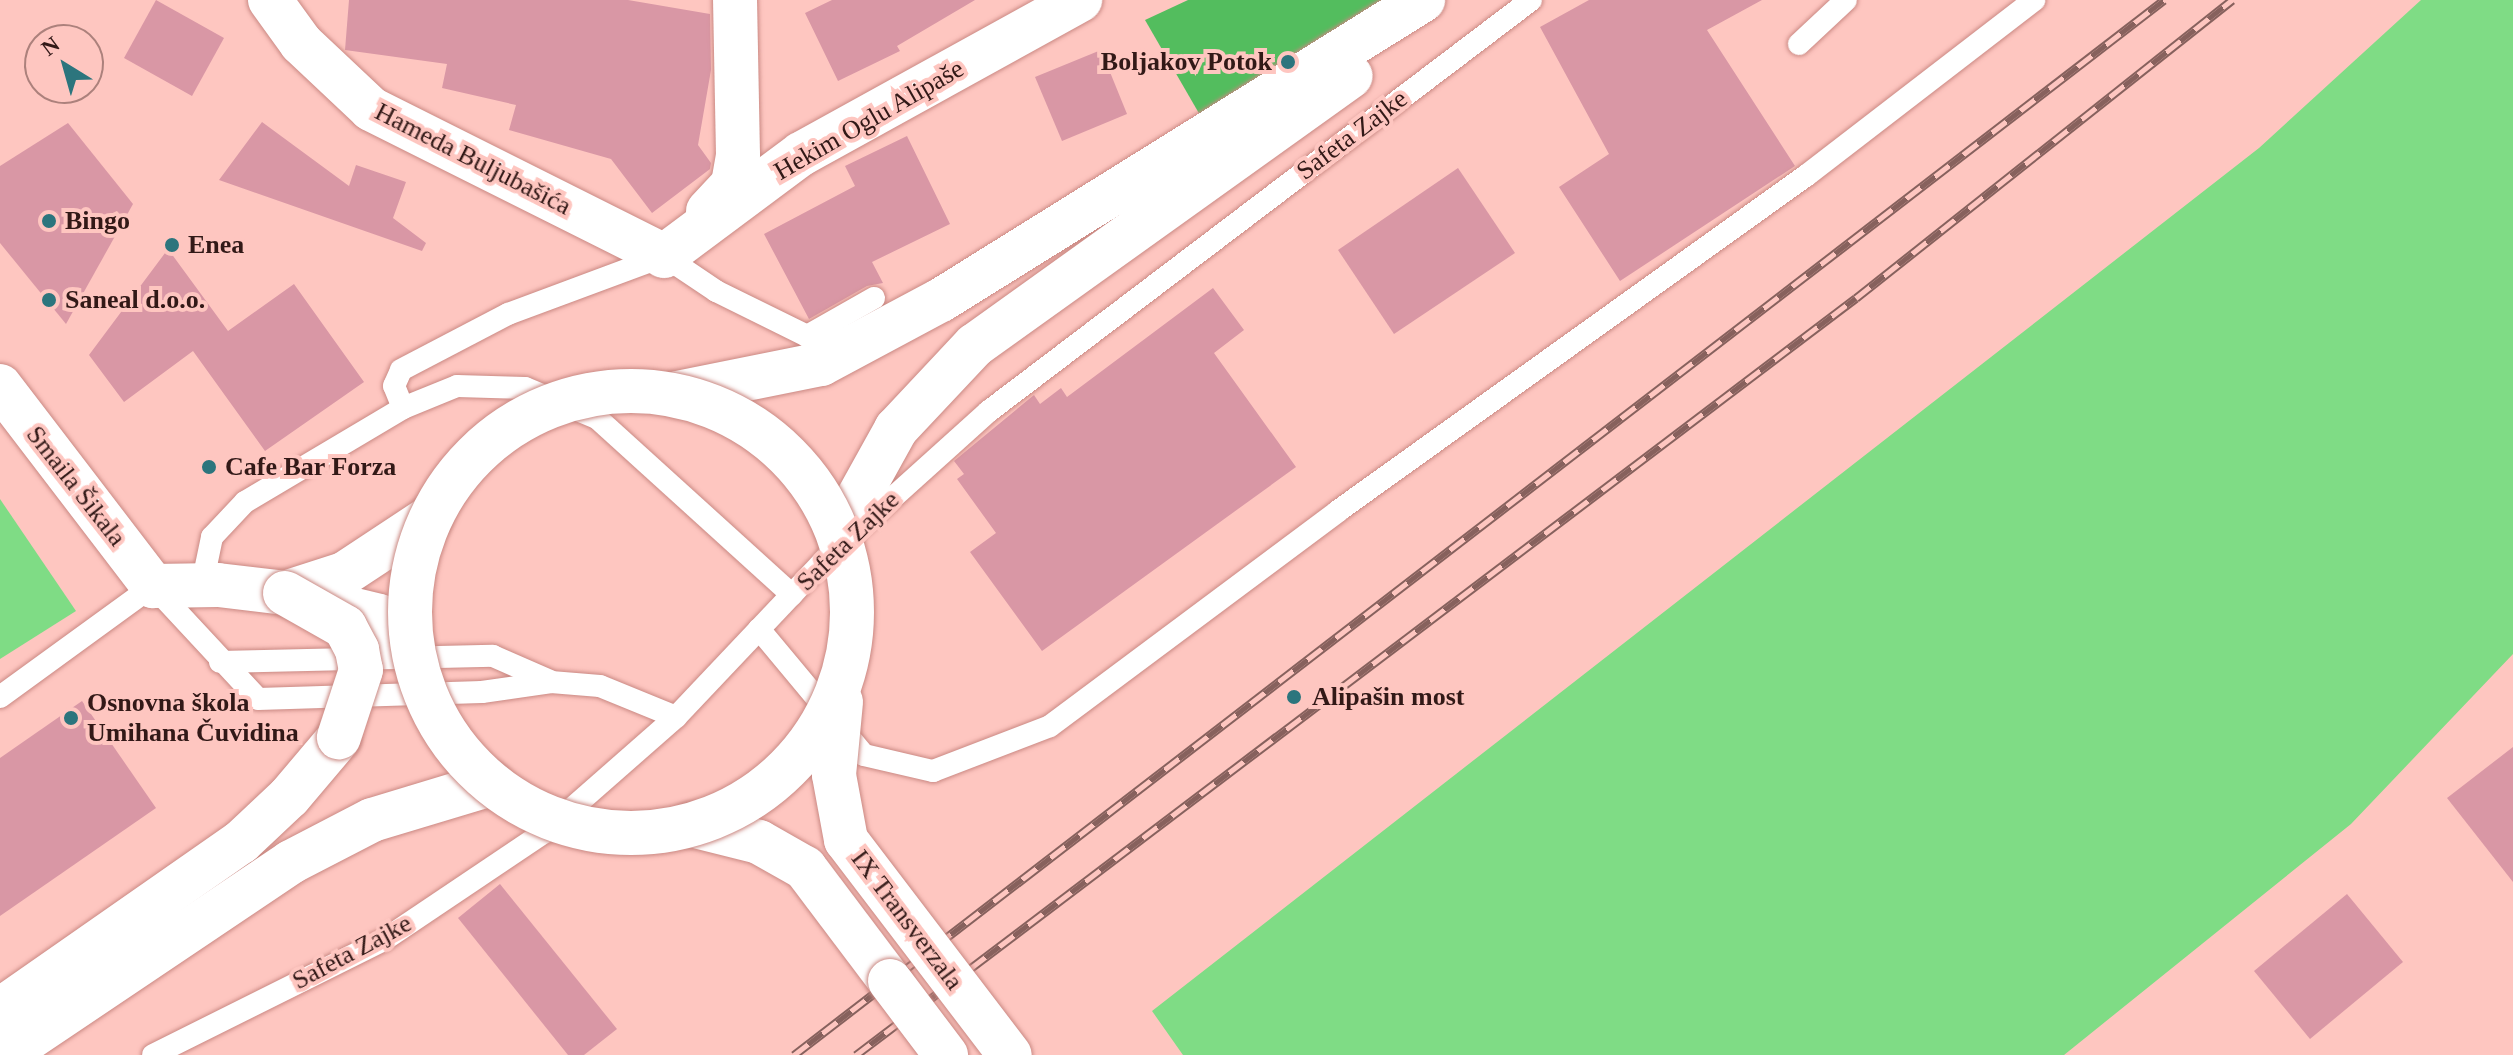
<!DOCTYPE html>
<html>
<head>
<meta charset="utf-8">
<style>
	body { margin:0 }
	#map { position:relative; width:2513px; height:1055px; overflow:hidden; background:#fec6c0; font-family:"Times New Roman",serif }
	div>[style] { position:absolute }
	.green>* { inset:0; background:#7fdc85 }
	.forest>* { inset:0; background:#53bd5e }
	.building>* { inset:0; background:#d997a5 }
	.roads { filter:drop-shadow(0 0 2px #ca8983) drop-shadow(0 0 2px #ca8983) }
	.lane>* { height:22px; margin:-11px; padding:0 11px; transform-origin:11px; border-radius:11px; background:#fff }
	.street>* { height:44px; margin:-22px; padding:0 22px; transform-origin:22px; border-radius:22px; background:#fff }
	.secondary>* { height:44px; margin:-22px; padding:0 22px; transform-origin:22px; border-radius:22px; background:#fff }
	.rail>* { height:9px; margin-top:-4.5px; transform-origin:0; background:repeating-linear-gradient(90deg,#fec6c0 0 18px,#87615d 0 36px); box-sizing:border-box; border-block:2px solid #87615d }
	.bridges { filter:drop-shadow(0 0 2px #ca8983) drop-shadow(0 0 2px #ca8983) }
	.secondary-bridge>* { height:44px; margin:-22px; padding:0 22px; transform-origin:22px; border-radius:22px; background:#fff }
	.secondary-bridge>.ring { margin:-22px; padding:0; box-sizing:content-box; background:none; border:44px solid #fff; border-radius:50% }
	.dots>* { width:22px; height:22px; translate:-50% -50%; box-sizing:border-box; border:4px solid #fec6c0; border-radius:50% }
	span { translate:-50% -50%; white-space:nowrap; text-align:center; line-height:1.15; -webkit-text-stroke:8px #fec6c0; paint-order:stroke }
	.poi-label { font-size:26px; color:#321917; font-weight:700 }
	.right { translate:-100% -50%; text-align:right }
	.left { translate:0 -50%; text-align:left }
	.street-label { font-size:26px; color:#321917 }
	.north { position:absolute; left:24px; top:24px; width:80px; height:80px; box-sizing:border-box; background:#fec6c0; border:2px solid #ac817c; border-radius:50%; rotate:323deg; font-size:22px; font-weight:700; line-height:32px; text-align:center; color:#321917 }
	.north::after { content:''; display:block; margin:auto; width:28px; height:36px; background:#2c757d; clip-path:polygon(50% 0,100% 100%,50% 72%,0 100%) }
</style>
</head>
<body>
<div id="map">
	<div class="green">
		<div style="clip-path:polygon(2421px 0,2513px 0,2513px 654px,2351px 824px,2064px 1055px,1183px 1055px,1152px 1011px,2259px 148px)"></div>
		<div style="clip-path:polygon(0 499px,76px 611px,0 659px)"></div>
	</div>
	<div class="forest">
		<div style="clip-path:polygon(1188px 0,1390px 0,1204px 122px,1145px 20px)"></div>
	</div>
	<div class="building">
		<div style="clip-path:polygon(156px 0,224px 38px,192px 96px,124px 58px)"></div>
		<div style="clip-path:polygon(349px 0,628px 0,710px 14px,711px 70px,698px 145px,711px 163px,710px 169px,652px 213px,611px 159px,509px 130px,516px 105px,442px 88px,447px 64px,345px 50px)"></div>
		<div style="clip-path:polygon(832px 0,975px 0,897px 46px,900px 51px,838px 81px,805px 13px)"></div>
		<div style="clip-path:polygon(1589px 0,1762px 0,1707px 30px,1795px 166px,1620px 281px,1559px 187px,1609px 154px,1540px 27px)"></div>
		<div style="clip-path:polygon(1101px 50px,1127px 114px,1062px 141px,1035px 77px)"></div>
		<div style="clip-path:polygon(262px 122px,349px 186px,356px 165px,406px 182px,393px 218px,426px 243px,422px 251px,219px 180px)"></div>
		<div style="clip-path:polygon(68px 123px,133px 204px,66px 324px,0 243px,0 166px)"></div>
		<div style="clip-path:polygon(907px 136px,950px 224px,872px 262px,883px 283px,867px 286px,809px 319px,764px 234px,855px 186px,845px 166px)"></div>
		<div style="clip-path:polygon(1458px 168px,1515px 253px,1394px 334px,1338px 250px)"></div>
		<div style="clip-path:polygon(168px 249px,228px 331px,294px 284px,364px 382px,265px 451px,193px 351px,124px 402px,89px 355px)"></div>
		<div style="clip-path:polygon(1213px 288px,1244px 330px,1214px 353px,1296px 467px,1042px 651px,970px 552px,996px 533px,957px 479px,964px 474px,954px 461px,1034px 395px,1040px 404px,1061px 388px,1067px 397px)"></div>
		<div style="clip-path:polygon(82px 701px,156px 808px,0 916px,0 758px)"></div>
		<div style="clip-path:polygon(2513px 747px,2513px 882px,2447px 798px)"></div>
		<div style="clip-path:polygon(500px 884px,617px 1029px,584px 1055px,568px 1055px,458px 918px)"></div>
		<div style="clip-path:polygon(2347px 894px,2403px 962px,2310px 1039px,2254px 971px)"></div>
	</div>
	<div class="roads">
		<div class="lane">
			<div style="left:1799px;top:44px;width:64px;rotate:-43.1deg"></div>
			<div style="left:403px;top:408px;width:58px;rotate:-22.2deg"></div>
			<div style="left:457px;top:386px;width:68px;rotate:1.7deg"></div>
			<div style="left:525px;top:388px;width:78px;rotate:22.6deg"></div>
			<div style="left:597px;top:418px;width:263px;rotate:42.2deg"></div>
			<div style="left:202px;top:585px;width:49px;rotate:-78.2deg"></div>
			<div style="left:212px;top:537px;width:48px;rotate:-46.7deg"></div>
			<div style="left:245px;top:502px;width:184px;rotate:-30.7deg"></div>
			<div style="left:403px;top:408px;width:24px;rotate:-112deg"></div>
			<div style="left:394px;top:386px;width:17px;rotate:-66deg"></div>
			<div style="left:401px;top:370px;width:121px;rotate:-27.6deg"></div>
			<div style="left:508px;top:314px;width:166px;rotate:-20.4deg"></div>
			<div style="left:664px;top:256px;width:63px;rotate:33.9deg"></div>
			<div style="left:716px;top:291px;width:102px;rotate:26.3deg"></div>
			<div style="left:807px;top:336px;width:77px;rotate:-29.6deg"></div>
			<div style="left:759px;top:629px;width:164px;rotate:50.2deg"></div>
			<div style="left:864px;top:755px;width:71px;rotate:13.1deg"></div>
			<div style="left:933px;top:771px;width:125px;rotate:-21deg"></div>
			<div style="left:1050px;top:726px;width:359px;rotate:-36.7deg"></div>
			<div style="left:1338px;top:511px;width:577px;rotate:-35.62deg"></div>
			<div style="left:1807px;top:175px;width:287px;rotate:-37.6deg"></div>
			<div style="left:220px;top:662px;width:273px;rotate:-1.3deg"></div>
			<div style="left:493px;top:656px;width:62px;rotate:23.7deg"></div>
			<div style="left:0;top:697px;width:189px;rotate:-36deg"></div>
			<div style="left:153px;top:586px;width:154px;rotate:47.1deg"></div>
			<div style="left:258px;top:699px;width:224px;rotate:-1.8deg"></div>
			<div style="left:482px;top:692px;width:70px;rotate:-8.2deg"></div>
			<div style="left:551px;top:682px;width:49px;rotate:4.7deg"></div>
			<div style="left:600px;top:686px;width:82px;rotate:22.2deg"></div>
			<div style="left:153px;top:1055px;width:258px;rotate:-26.5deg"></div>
			<div style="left:384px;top:940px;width:194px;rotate:-33.9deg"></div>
			<div style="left:545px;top:832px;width:174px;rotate:-41.3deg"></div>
			<div style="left:676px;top:717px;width:221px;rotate:-46.6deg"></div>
			<div style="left:828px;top:556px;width:217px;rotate:-42deg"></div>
			<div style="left:989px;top:411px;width:680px;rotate:-37.17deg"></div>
		</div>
		<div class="street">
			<div style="left:270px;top:0;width:53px;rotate:54.2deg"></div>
			<div style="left:301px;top:43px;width:96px;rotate:43.3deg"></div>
			<div style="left:371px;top:109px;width:328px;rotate:26.6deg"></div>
			<div style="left:708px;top:211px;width:37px;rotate:-47deg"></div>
			<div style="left:733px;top:184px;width:29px;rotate:-80deg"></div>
			<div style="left:738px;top:155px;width:155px;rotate:-91.1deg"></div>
			<div style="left:664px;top:256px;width:171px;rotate:-36.7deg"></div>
			<div style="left:801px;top:154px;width:319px;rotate:-28.9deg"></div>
			<div style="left:0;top:386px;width:252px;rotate:52.6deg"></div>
			<div style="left:153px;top:586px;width:65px;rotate:-0.9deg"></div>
			<div style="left:218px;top:585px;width:67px;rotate:6.8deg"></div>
			<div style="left:285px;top:593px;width:97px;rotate:13.7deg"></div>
			<div style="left:379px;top:616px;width:47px;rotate:45deg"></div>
			<div style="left:285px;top:593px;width:62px;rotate:-17.9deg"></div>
			<div style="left:344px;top:574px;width:102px;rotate:-33.4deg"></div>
		</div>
		<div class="secondary">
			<div style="left:677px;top:393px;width:147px;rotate:-11.4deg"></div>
			<div style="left:821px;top:364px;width:136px;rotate:-28.1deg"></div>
			<div style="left:941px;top:300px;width:568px;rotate:-31.9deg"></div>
			<div style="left:839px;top:532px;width:118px;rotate:-61deg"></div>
			<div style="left:896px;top:429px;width:115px;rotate:-46.8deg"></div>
			<div style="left:975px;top:345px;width:462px;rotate:-35.6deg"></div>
			<div style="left:691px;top:825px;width:70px;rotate:14deg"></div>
			<div style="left:759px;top:842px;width:53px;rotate:29.5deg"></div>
			<div style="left:805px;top:868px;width:141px;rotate:53deg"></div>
			<div style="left:0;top:1010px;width:294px;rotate:-34.9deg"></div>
			<div style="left:241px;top:842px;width:66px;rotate:-43.2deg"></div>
			<div style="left:289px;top:797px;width:76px;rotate:-49.8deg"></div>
			<div style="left:4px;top:1055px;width:346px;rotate:-33.9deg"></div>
			<div style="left:291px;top:862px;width:91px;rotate:-27.4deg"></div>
			<div style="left:372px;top:820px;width:124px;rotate:-16.8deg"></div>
		</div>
	</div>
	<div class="rail">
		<div style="left:794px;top:1055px;width:1729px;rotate:-37.6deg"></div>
		<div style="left:856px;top:1055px;width:1254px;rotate:-37.13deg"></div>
		<div style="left:1856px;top:298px;width:480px;rotate:-38.4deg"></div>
	</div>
	<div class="bridges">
		<div class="secondary-bridge">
			<div class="ring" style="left:410px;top:391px;width:398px;height:398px"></div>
			<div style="left:285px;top:593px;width:69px;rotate:29.5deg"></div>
			<div style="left:345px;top:627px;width:26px;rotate:62deg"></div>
			<div style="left:357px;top:650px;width:20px;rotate:79deg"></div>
			<div style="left:361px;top:670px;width:71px;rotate:108.2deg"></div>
			<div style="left:841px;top:702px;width:73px;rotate:95.5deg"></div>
			<div style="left:834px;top:775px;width:66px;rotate:79.5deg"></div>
			<div style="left:846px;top:840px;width:270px;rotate:52.7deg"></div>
			<div style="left:890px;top:981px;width:93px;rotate:52.9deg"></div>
		</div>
	</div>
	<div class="dots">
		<div style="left:1288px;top:62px;background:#2c757d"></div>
		<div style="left:49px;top:221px;background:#2c757d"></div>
		<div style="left:172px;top:245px;background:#2c757d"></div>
		<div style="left:49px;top:300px;background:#2c757d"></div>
		<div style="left:209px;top:467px;background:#2c757d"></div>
		<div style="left:1294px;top:697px;background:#2c757d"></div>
		<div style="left:71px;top:718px;background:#2c757d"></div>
	</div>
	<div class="poi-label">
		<span class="right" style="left:1272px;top:62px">Boljakov Potok</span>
		<span class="left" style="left:65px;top:221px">Bingo</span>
		<span class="left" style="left:188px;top:245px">Enea</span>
		<span class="left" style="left:65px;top:300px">Saneal d.o.o.</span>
		<span class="left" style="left:225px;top:467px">Cafe Bar Forza</span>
		<span class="left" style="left:1312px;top:697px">Alipašin most</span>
		<span class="left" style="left:87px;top:718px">Osnovna škola<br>Umihana Čuvidina</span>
	</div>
	<div class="street-label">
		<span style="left:869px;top:120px;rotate:-30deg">Hekim Oglu Alipaše</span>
		<span style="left:1352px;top:135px;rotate:-37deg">Safeta Zajke</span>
		<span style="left:473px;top:159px;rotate:27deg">Hameda Buljubašića</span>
		<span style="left:76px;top:486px;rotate:52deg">Smaila Šikala</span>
		<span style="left:848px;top:541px;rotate:-44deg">Safeta Zajke</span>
		<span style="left:907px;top:920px;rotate:53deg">IX Transverzala</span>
		<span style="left:352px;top:952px;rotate:-28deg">Safeta Zajke</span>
	</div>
	<div class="north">N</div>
</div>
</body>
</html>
